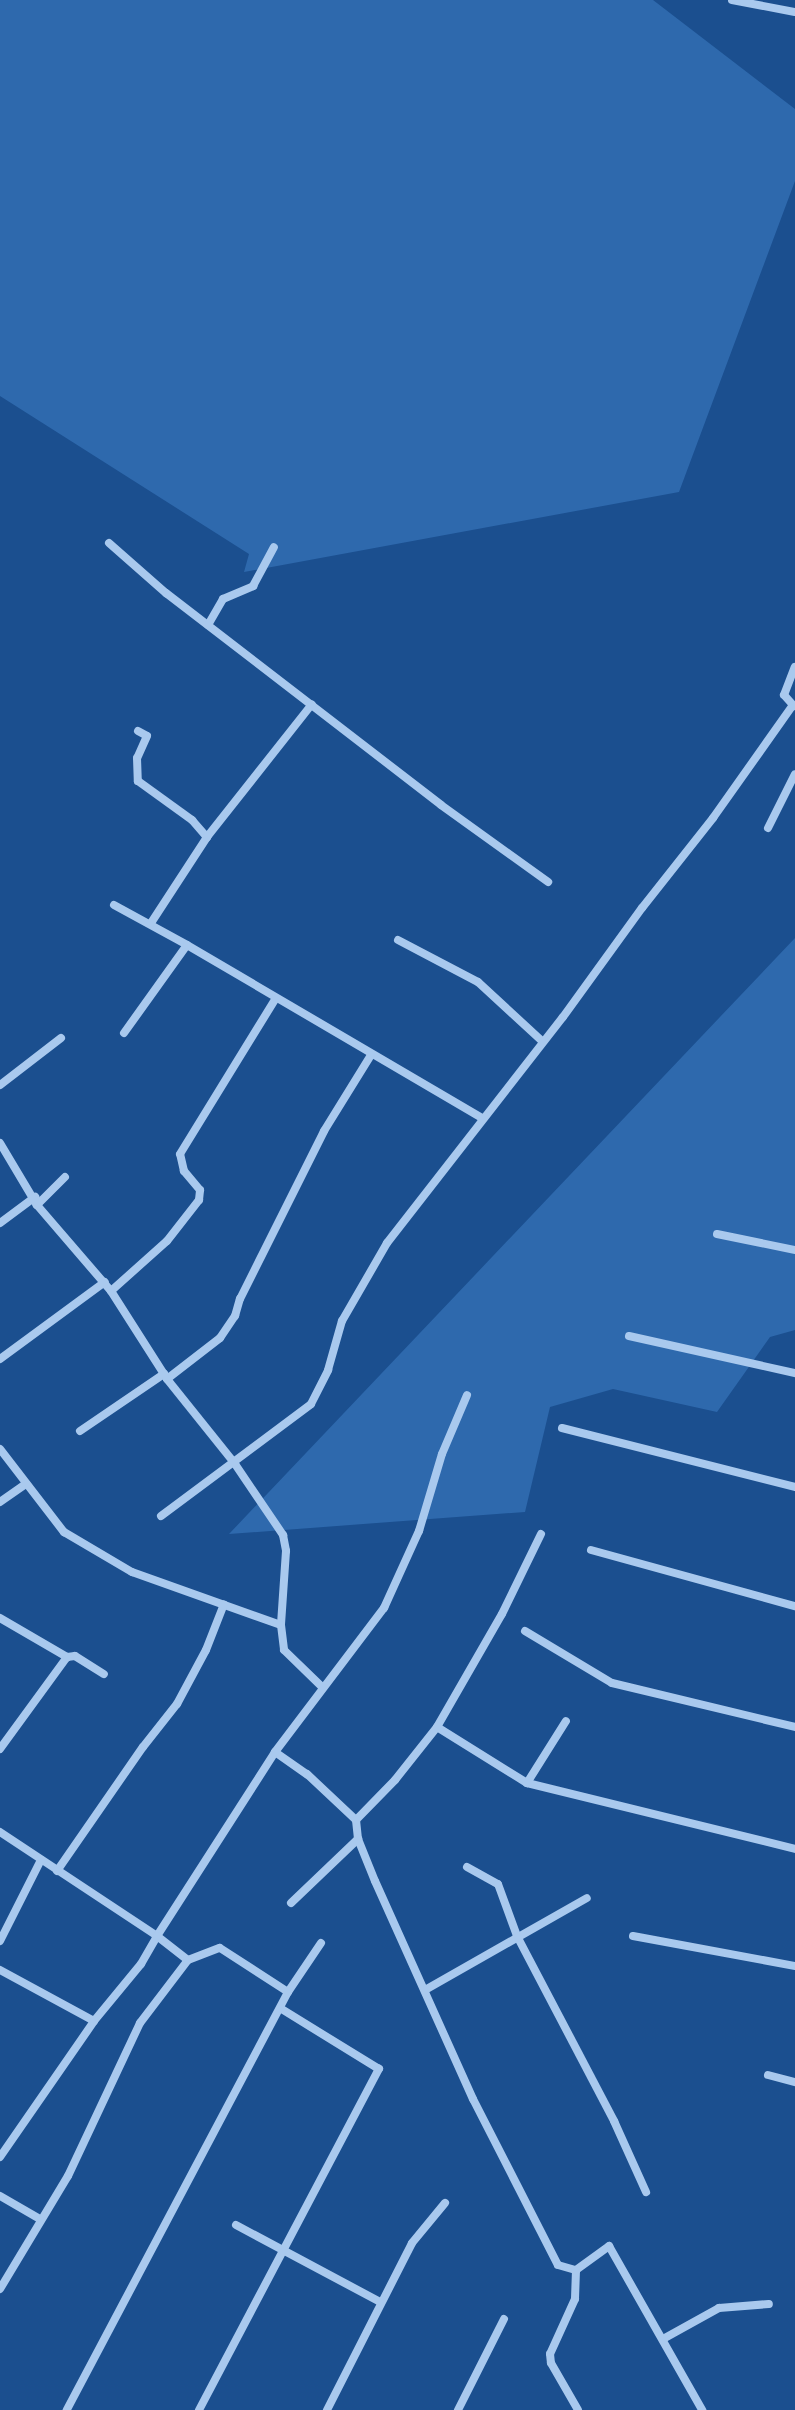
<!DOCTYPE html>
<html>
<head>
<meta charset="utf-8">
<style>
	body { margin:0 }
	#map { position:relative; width:795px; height:2410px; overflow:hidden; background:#1b4f8f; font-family:Inter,sans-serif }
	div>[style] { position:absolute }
	.green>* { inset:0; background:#2e69ad }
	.minor>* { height:8px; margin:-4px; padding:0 4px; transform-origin:4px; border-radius:4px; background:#a9c9ee }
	span { translate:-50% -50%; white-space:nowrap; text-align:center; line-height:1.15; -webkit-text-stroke:8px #1b4f8f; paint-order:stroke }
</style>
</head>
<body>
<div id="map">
	<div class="green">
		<div style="clip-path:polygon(0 0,653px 0,795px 109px,795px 181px,679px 492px,244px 572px,249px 554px,0 396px)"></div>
		<div style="clip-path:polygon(795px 938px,795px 1330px,770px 1337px,717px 1412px,613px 1389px,550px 1407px,525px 1512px,229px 1534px)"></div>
	</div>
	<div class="minor">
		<div style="left:732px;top:0;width:64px;rotate:10.8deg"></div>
		<div style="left:109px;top:543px;width:76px;rotate:41.3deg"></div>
		<div style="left:166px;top:593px;width:347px;rotate:37.6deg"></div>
		<div style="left:441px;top:805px;width:132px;rotate:35.7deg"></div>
		<div style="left:208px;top:625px;width:30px;rotate:-60deg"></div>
		<div style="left:223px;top:599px;width:33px;rotate:-23deg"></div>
		<div style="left:253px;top:586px;width:44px;rotate:-61.7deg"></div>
		<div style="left:794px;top:706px;width:15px;rotate:-132deg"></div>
		<div style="left:784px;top:695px;width:30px;rotate:-69deg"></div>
		<div style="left:138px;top:731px;width:10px;rotate:29deg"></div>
		<div style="left:147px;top:736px;width:24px;rotate:114deg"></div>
		<div style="left:137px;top:758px;width:23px;rotate:88deg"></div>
		<div style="left:138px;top:781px;width:67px;rotate:35.8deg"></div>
		<div style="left:192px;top:820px;width:23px;rotate:49deg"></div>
		<div style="left:768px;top:828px;width:60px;rotate:-63.4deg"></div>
		<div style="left:114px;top:905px;width:83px;rotate:28.7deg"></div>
		<div style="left:151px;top:923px;width:103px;rotate:-56.9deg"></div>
		<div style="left:207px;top:837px;width:169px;rotate:-51.7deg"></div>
		<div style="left:398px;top:940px;width:90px;rotate:27.7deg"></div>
		<div style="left:478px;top:982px;width:88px;rotate:42.7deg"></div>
		<div style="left:124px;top:1033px;width:108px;rotate:-54.4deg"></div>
		<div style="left:187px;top:945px;width:343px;rotate:30.4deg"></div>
		<div style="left:0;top:1085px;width:77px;rotate:-37.6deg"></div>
		<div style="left:0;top:1143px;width:72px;rotate:59.2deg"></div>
		<div style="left:65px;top:1177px;width:40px;rotate:135deg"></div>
		<div style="left:37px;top:1205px;width:113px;rotate:49.3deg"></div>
		<div style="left:111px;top:1291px;width:104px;rotate:57.5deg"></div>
		<div style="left:167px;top:1379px;width:109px;rotate:51.3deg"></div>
		<div style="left:235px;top:1464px;width:86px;rotate:55.9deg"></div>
		<div style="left:283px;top:1535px;width:16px;rotate:79deg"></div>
		<div style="left:286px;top:1551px;width:74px;rotate:93.9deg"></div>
		<div style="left:281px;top:1625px;width:25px;rotate:83deg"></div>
		<div style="left:284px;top:1650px;width:53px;rotate:44.2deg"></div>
		<div style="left:0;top:1223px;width:44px;rotate:-36.6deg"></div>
		<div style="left:717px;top:1234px;width:80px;rotate:11.6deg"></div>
		<div style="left:111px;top:1291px;width:75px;rotate:-41.8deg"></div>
		<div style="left:167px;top:1241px;width:52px;rotate:-52deg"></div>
		<div style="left:199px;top:1200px;width:10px;rotate:-84deg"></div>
		<div style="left:200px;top:1190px;width:25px;rotate:-130deg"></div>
		<div style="left:184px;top:1171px;width:17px;rotate:-103deg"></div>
		<div style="left:180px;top:1154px;width:183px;rotate:-58.4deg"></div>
		<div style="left:629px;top:1336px;width:170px;rotate:12.6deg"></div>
		<div style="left:0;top:1359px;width:130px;rotate:-36.3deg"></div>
		<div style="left:167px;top:1379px;width:67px;rotate:-37.7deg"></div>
		<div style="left:220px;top:1338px;width:27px;rotate:-56deg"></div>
		<div style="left:235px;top:1316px;width:18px;rotate:-74deg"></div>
		<div style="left:240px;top:1299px;width:188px;rotate:-63.4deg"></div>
		<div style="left:324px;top:1131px;width:89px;rotate:-58.3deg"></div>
		<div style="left:562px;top:1428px;width:240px;rotate:14.2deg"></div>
		<div style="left:80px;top:1431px;width:102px;rotate:-34.2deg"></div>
		<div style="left:0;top:1449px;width:105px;rotate:52.4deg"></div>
		<div style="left:64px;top:1532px;width:79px;rotate:30.5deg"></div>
		<div style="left:132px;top:1572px;width:158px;rotate:19.6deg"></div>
		<div style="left:0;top:1502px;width:32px;rotate:-35deg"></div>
		<div style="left:161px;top:1516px;width:187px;rotate:-36.7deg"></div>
		<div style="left:311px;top:1404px;width:38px;rotate:-63deg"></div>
		<div style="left:328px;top:1370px;width:51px;rotate:-74.1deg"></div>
		<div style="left:342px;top:1321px;width:90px;rotate:-60deg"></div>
		<div style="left:387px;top:1243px;width:286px;rotate:-52.1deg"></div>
		<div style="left:563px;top:1017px;width:135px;rotate:-54.1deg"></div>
		<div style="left:642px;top:908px;width:115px;rotate:-51.7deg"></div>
		<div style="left:713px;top:818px;width:138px;rotate:-54.7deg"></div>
		<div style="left:591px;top:1550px;width:212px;rotate:15.4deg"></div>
		<div style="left:0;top:1618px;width:78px;rotate:30.2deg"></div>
		<div style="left:67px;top:1657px;width:114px;rotate:126.1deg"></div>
		<div style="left:525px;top:1631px;width:101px;rotate:30.9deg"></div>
		<div style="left:612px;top:1683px;width:188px;rotate:13.5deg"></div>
		<div style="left:67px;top:1657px;width:8px;rotate:-7deg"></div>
		<div style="left:75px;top:1656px;width:34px;rotate:32deg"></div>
		<div style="left:437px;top:1727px;width:106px;rotate:31.9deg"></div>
		<div style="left:527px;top:1783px;width:73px;rotate:-57.8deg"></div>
		<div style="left:275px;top:1752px;width:39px;rotate:35deg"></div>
		<div style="left:307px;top:1774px;width:67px;rotate:43.2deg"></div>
		<div style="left:356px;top:1820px;width:19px;rotate:84deg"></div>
		<div style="left:358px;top:1839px;width:45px;rotate:68deg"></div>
		<div style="left:375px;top:1881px;width:239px;rotate:65.8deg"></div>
		<div style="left:473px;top:2099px;width:186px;rotate:62.9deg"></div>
		<div style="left:558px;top:2265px;width:19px;rotate:16deg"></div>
		<div style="left:576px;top:2270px;width:41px;rotate:-36deg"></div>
		<div style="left:609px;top:2246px;width:189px;rotate:60.4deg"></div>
		<div style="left:527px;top:1783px;width:276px;rotate:13.8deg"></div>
		<div style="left:356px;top:1820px;width:56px;rotate:-45.7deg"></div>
		<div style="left:395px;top:1780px;width:68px;rotate:-51.6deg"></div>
		<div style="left:437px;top:1727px;width:130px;rotate:-60.1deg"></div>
		<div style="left:502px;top:1614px;width:89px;rotate:-64deg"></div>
		<div style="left:0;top:1832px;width:188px;rotate:33.5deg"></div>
		<div style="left:157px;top:1936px;width:219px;rotate:-57.3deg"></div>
		<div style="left:275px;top:1752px;width:181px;rotate:-52.9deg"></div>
		<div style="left:384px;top:1608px;width:85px;rotate:-65.6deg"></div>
		<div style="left:419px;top:1531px;width:80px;rotate:-73.4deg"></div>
		<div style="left:442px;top:1454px;width:64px;rotate:-67deg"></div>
		<div style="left:467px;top:1867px;width:35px;rotate:29deg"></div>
		<div style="left:498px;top:1884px;width:55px;rotate:69.9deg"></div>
		<div style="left:517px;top:1936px;width:209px;rotate:62.3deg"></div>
		<div style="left:614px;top:2121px;width:78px;rotate:65.7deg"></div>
		<div style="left:57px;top:1871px;width:151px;rotate:-55.3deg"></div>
		<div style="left:143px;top:1747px;width:55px;rotate:-51.7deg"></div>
		<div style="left:177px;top:1704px;width:61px;rotate:-61.8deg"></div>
		<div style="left:206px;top:1650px;width:49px;rotate:-68.6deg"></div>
		<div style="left:291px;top:1903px;width:93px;rotate:-43.7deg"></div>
		<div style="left:633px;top:1936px;width:165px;rotate:10.5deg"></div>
		<div style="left:0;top:1941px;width:91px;rotate:-63.2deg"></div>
		<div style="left:0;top:1970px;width:107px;rotate:28.5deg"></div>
		<div style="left:425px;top:1990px;width:186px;rotate:-29.6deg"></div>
		<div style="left:288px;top:1992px;width:59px;rotate:-56deg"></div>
		<div style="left:768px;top:2075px;width:28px;rotate:15deg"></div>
		<div style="left:0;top:2157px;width:165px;rotate:-55.3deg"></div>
		<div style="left:94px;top:2021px;width:74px;rotate:-50.5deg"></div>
		<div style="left:141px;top:1964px;width:32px;rotate:-60deg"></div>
		<div style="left:157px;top:1936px;width:39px;rotate:38deg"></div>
		<div style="left:188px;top:1960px;width:34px;rotate:-21deg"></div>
		<div style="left:220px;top:1948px;width:81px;rotate:32.9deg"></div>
		<div style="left:288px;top:1992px;width:473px;rotate:117.9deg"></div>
		<div style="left:0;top:2196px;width:46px;rotate:29.9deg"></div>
		<div style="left:236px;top:2225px;width:163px;rotate:28.1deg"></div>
		<div style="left:576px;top:2270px;width:29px;rotate:92deg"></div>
		<div style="left:575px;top:2299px;width:60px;rotate:114.4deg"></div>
		<div style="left:550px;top:2354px;width:9px;rotate:84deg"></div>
		<div style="left:551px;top:2363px;width:54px;rotate:60.1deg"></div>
		<div style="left:0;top:2289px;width:132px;rotate:-59deg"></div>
		<div style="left:68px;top:2176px;width:169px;rotate:-64.8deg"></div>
		<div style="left:140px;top:2023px;width:79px;rotate:-52.7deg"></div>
		<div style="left:663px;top:2339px;width:64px;rotate:-29deg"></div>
		<div style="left:719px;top:2308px;width:50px;rotate:-4.6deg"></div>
		<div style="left:199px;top:2410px;width:386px;rotate:-62.2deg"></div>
		<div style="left:379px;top:2069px;width:116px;rotate:-148.4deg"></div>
		<div style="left:327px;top:2410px;width:187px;rotate:-63deg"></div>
		<div style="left:412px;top:2243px;width:52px;rotate:-50.5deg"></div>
		<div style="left:458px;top:2410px;width:102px;rotate:-63.2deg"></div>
	</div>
</div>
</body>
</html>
